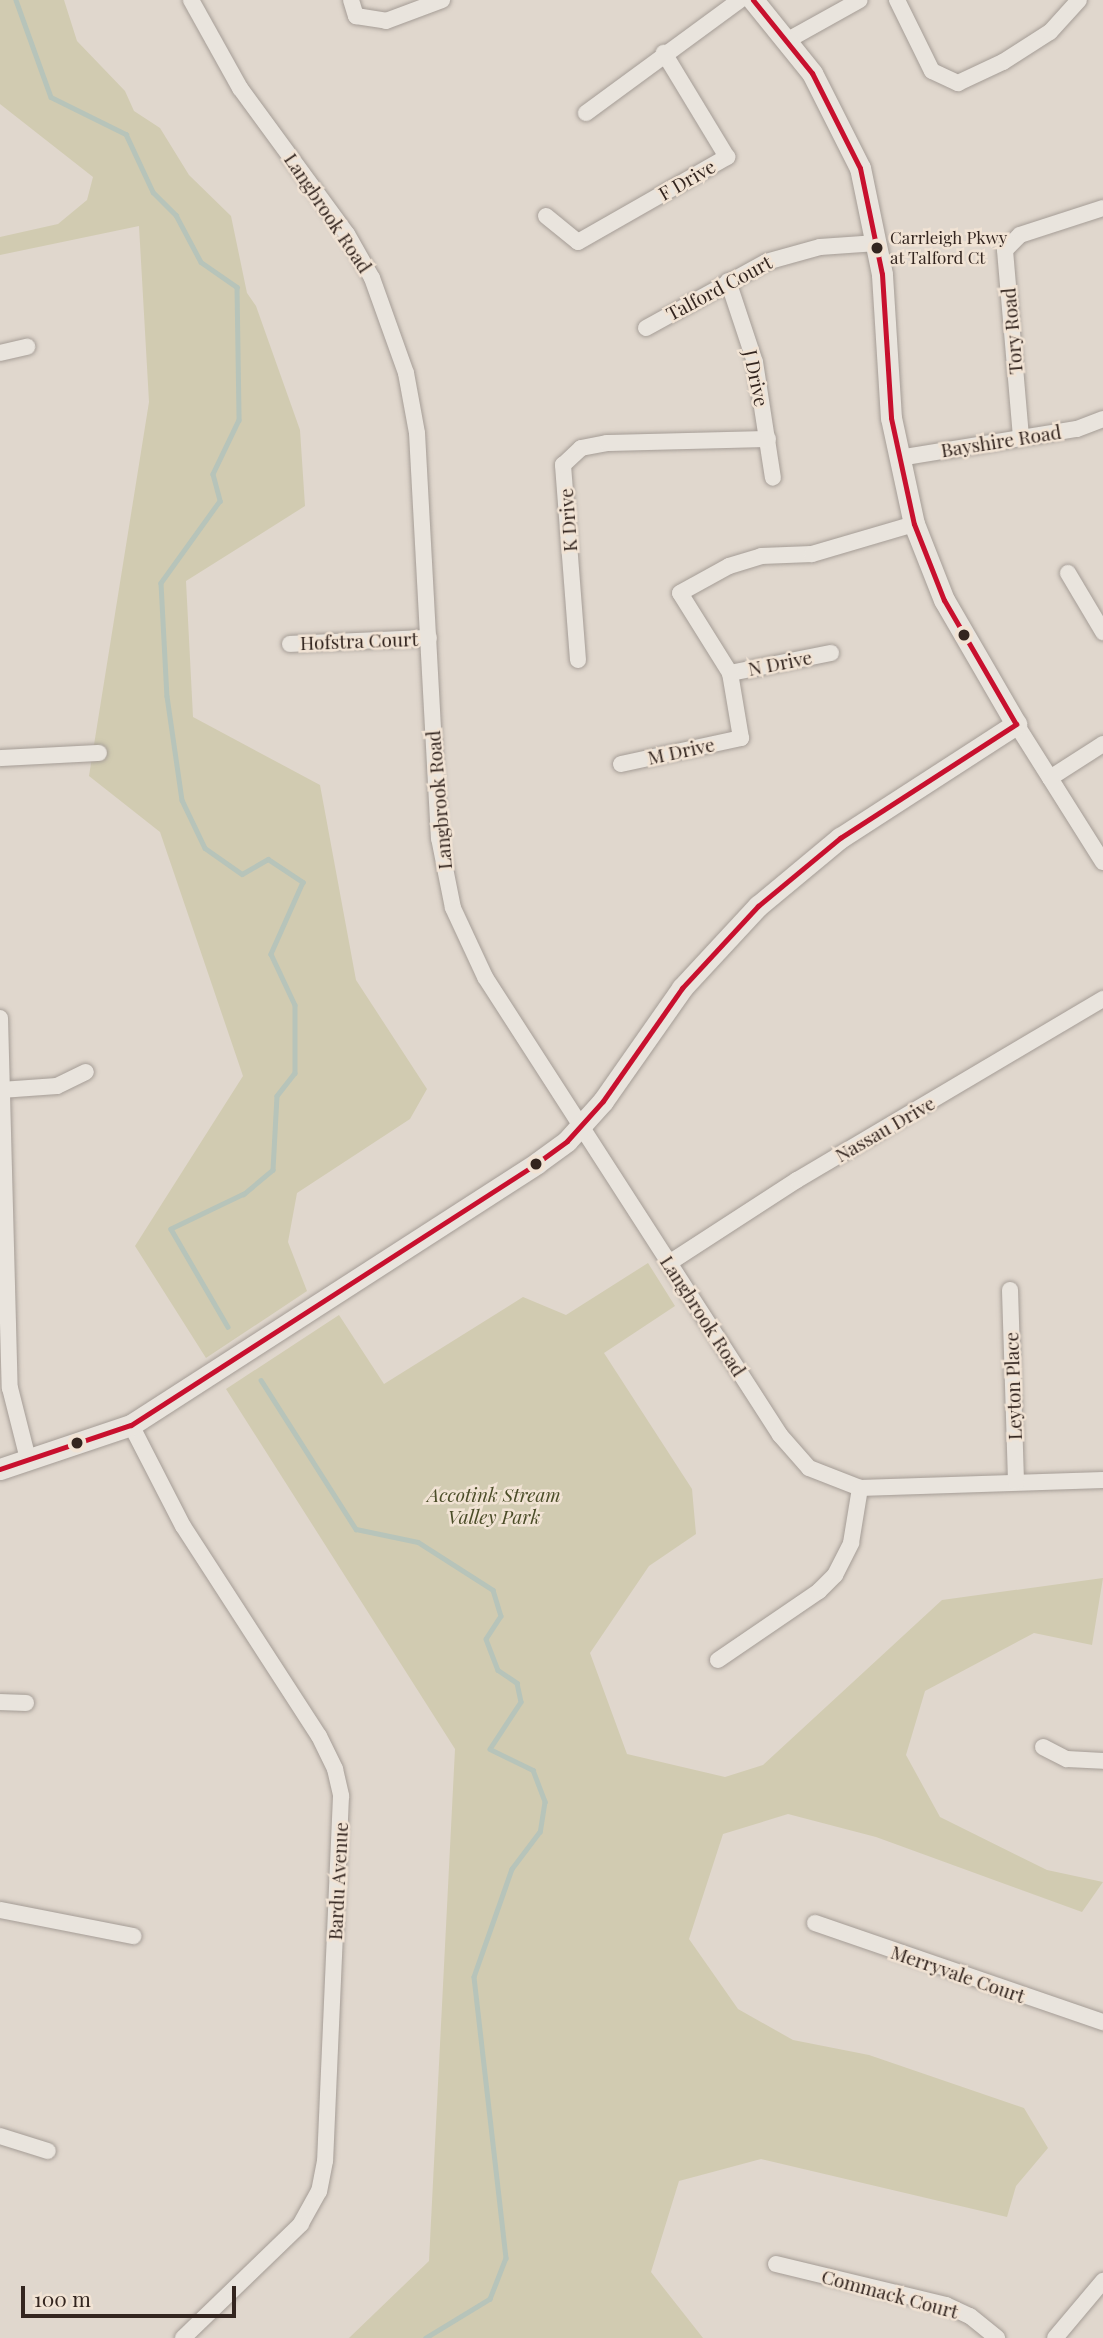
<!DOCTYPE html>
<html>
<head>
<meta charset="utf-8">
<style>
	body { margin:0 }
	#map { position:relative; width:1103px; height:2338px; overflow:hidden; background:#e0d7cd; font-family:"Playfair Display",serif }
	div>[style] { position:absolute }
	.green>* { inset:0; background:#d1cbb1 }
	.stream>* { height:4.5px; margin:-2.25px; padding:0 2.25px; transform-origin:2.25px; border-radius:2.25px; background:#b7c4ba }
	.roads { filter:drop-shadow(0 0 2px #a59d96) drop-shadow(0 0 2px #a59d96) }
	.street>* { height:16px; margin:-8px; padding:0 8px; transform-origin:8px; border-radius:8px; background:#e9e4dd }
	.secondary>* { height:21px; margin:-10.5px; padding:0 10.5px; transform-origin:10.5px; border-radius:10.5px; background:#e9e4dd }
	.bus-1>* { height:5px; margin:-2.5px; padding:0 2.5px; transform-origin:2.5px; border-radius:2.5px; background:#c8102e }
	.dots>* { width:19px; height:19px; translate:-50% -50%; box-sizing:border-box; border:4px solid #f1e3d4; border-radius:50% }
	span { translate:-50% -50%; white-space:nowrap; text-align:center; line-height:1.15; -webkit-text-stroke:5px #f1e3d4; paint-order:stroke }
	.bus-label { font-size:17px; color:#33251f }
	.left { translate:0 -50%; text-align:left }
	.street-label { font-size:19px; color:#33251f }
	.park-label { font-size:19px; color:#4b4d28; font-style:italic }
	.scale { position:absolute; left:21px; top:2286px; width:215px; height:32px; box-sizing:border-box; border:4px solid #33251f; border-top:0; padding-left:9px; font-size:21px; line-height:24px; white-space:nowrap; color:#33251f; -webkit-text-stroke:5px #f1e3d4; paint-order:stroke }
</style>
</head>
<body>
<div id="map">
	<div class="green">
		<div style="clip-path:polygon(0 0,64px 0,77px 41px,125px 91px,134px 111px,160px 128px,189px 175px,231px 216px,247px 293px,256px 306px,300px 430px,305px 506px,186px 581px,193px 717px,320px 785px,356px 980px,427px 1089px,410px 1119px,297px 1193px,288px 1242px,307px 1291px,206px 1358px,135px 1246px,243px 1076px,160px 832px,89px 776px,149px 402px,139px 226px,0 255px,0 237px,58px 224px,87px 200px,93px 177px,0 104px)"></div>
		<div style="clip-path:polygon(648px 1263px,675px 1306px,604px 1353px,692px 1489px,696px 1534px,649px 1566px,590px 1653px,627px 1754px,725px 1777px,763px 1765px,942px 1600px,1103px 1578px,1092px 1645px,1034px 1633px,925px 1691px,906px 1755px,940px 1817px,1047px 1870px,1103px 1882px,1082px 1912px,876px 1837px,788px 1814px,723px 1834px,689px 1939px,738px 2009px,793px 2040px,869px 2055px,1024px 2108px,1048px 2148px,1016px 2186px,1007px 2217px,761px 2159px,679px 2181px,651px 2272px,703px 2338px,349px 2338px,429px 2261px,455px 1749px,226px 1389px,339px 1315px,384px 1384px,523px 1297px,566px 1315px)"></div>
	</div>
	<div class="stream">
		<div style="left:16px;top:0;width:103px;rotate:70.2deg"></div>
		<div style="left:51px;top:97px;width:84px;rotate:26.3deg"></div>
		<div style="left:126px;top:134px;width:64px;rotate:65deg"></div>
		<div style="left:153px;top:192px;width:33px;rotate:45deg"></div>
		<div style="left:176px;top:215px;width:53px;rotate:62deg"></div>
		<div style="left:201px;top:262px;width:44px;rotate:34.8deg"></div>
		<div style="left:237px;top:287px;width:133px;rotate:89.1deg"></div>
		<div style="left:239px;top:420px;width:60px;rotate:115.7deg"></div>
		<div style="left:213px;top:474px;width:28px;rotate:75deg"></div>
		<div style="left:220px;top:501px;width:101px;rotate:125.7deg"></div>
		<div style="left:161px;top:583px;width:113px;rotate:87deg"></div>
		<div style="left:167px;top:696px;width:105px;rotate:81.8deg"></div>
		<div style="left:182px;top:800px;width:53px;rotate:64.4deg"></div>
		<div style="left:205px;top:848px;width:45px;rotate:35.1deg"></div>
		<div style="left:242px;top:874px;width:30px;rotate:-30deg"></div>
		<div style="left:268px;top:859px;width:42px;rotate:33.3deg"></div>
		<div style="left:303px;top:882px;width:79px;rotate:114deg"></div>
		<div style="left:271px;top:954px;width:56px;rotate:64.8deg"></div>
		<div style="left:295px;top:1005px;width:68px;rotate:90deg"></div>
		<div style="left:295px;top:1073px;width:29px;rotate:128deg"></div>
		<div style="left:277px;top:1096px;width:74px;rotate:93.1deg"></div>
		<div style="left:273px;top:1170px;width:38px;rotate:140deg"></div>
		<div style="left:244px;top:1194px;width:81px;rotate:154.4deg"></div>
		<div style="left:171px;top:1229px;width:113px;rotate:59.8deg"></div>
		<div style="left:261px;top:1380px;width:177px;rotate:57.5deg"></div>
		<div style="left:356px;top:1529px;width:63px;rotate:11.8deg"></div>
		<div style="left:418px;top:1542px;width:89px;rotate:32.6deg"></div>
		<div style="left:493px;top:1590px;width:27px;rotate:73deg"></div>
		<div style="left:501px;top:1616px;width:27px;rotate:123deg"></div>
		<div style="left:486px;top:1639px;width:33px;rotate:69deg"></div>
		<div style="left:498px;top:1670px;width:23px;rotate:34deg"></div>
		<div style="left:517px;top:1683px;width:19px;rotate:78deg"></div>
		<div style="left:521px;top:1702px;width:56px;rotate:123.4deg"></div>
		<div style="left:490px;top:1749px;width:48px;rotate:26deg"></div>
		<div style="left:533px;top:1770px;width:34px;rotate:69deg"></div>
		<div style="left:545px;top:1802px;width:30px;rotate:99deg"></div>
		<div style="left:540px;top:1832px;width:46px;rotate:127.1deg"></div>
		<div style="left:512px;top:1869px;width:114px;rotate:109.4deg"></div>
		<div style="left:474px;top:1977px;width:283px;rotate:83.5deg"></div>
		<div style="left:506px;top:2258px;width:44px;rotate:111.3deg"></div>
		<div style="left:490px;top:2299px;width:75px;rotate:148.6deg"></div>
	</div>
	<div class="roads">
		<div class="street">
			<div style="left:191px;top:0;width:101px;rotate:60.9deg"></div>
			<div style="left:240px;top:88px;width:181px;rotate:53.8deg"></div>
			<div style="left:347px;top:234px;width:51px;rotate:60.4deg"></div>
			<div style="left:372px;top:278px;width:101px;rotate:70.3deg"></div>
			<div style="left:406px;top:373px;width:61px;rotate:79.6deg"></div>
			<div style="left:417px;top:433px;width:406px;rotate:86.9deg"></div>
			<div style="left:439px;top:838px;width:71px;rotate:78.7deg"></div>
			<div style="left:453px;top:908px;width:76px;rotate:65.1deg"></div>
			<div style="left:485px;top:977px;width:545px;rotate:57.21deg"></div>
			<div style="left:780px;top:1435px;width:44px;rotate:48.7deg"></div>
			<div style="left:809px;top:1468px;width:55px;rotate:21.4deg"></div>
			<div style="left:860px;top:1488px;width:243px;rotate:-1.9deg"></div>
			<div style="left:351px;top:0;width:17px;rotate:73deg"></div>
			<div style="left:356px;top:16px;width:30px;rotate:9deg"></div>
			<div style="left:386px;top:21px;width:60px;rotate:-20.6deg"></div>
			<div style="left:897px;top:0;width:79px;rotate:63.8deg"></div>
			<div style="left:932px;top:71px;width:29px;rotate:25deg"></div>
			<div style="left:958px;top:83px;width:50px;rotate:-25deg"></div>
			<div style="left:1003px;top:62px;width:56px;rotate:-32.6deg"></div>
			<div style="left:1050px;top:32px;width:43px;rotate:-47.8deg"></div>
			<div style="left:788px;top:40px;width:82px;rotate:-29.1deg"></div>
			<div style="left:586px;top:113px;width:191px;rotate:-36.3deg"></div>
			<div style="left:546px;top:216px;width:41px;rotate:39.1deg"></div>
			<div style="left:578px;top:242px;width:172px;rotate:-29.7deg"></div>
			<div style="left:727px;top:157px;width:122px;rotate:-121.2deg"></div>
			<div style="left:728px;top:281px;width:85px;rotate:71.6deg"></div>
			<div style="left:755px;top:362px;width:117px;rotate:81.2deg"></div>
			<div style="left:646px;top:328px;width:137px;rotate:-28.8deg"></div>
			<div style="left:766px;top:262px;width:56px;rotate:-15.5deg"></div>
			<div style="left:820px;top:247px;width:57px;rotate:-4deg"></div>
			<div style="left:0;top:353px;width:28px;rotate:-13deg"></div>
			<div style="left:1021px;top:437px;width:188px;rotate:-94.9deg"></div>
			<div style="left:1005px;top:250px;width:21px;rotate:-45deg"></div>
			<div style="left:1020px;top:235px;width:87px;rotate:-18deg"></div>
			<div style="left:899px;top:458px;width:180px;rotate:-9.3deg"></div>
			<div style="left:1077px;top:429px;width:28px;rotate:-21deg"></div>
			<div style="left:1068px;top:573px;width:69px;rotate:59.3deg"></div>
			<div style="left:290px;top:644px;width:139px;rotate:-2.5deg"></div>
			<div style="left:578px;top:660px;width:196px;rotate:-94.4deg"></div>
			<div style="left:563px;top:465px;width:25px;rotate:-43deg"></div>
			<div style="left:581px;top:448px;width:26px;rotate:-11deg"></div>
			<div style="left:607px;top:443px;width:161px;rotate:-1.4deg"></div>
			<div style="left:730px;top:673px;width:103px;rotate:-11.2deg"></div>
			<div style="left:1016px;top:724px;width:163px;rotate:57.8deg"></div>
			<div style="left:0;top:758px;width:99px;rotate:-2.9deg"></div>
			<div style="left:621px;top:764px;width:123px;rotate:-12.2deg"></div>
			<div style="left:741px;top:738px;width:66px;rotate:-99.6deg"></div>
			<div style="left:730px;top:673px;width:94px;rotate:-122deg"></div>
			<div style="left:680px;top:593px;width:56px;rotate:-28.9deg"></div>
			<div style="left:729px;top:566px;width:34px;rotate:-17deg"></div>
			<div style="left:761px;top:556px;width:51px;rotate:-2.2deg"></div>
			<div style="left:812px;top:554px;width:106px;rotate:-16.4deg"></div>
			<div style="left:1050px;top:778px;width:63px;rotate:-32.7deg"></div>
			<div style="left:0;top:1018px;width:370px;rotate:88.5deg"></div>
			<div style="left:10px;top:1388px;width:73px;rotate:75.8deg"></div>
			<div style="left:1px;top:1090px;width:56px;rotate:-4.1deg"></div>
			<div style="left:57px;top:1086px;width:32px;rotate:-26deg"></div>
			<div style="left:669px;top:1263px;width:153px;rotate:-33deg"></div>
			<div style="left:797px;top:1180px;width:356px;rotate:-30.6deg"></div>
			<div style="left:1010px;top:1290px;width:192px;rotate:88.2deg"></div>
			<div style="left:131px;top:1425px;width:114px;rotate:62.8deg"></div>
			<div style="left:183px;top:1526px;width:250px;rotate:57.1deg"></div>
			<div style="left:319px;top:1736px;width:37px;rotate:64deg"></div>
			<div style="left:335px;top:1769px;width:28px;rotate:77deg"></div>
			<div style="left:341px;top:1796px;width:365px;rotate:92.5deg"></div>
			<div style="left:325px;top:2161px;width:31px;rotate:101deg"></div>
			<div style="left:319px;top:2191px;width:38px;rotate:119deg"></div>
			<div style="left:301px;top:2224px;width:164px;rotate:136deg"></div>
			<div style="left:718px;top:1660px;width:122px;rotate:-34.3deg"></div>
			<div style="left:819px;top:1591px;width:23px;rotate:-45deg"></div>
			<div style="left:835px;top:1575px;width:36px;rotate:-63deg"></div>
			<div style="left:851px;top:1543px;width:56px;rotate:-80.7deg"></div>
			<div style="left:0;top:1702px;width:26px;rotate:2deg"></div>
			<div style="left:1043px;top:1747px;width:27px;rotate:27deg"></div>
			<div style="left:1067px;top:1759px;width:36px;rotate:3deg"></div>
			<div style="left:0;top:1910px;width:136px;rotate:11.1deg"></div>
			<div style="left:815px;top:1923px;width:305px;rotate:19deg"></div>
			<div style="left:0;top:2136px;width:50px;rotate:17.4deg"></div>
			<div style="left:776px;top:2264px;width:175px;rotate:13.6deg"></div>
			<div style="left:946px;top:2305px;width:26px;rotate:25deg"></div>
			<div style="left:970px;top:2316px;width:35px;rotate:39deg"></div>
			<div style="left:1055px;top:2338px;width:75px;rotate:-49.9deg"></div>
		</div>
		<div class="secondary">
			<div style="left:0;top:1469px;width:138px;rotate:-18.6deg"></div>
			<div style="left:131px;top:1425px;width:483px;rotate:-32.8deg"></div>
			<div style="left:537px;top:1163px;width:37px;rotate:-36deg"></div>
			<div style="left:567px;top:1141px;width:54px;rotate:-48deg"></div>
			<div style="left:603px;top:1101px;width:138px;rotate:-55deg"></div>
			<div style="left:682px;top:988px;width:112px;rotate:-47.2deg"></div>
			<div style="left:758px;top:906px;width:107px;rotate:-39.7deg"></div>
			<div style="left:840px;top:838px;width:210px;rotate:-32.9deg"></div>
			<div style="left:1016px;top:724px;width:143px;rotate:-120.1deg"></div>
			<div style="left:944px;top:600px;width:82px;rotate:-111.5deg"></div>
			<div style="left:914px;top:524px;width:108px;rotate:-102.2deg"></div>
			<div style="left:891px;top:418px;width:144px;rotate:-93.6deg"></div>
			<div style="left:882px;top:274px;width:108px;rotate:-101.7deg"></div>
			<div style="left:860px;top:168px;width:106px;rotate:-116.8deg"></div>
			<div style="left:812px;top:73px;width:94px;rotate:-128.9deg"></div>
		</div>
	</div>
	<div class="bus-1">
		<div style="left:753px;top:0;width:94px;rotate:51.1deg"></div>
		<div style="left:812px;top:73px;width:106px;rotate:63.2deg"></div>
		<div style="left:860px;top:168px;width:108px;rotate:78.3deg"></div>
		<div style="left:882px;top:274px;width:144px;rotate:86.4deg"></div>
		<div style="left:891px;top:418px;width:108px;rotate:77.8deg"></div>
		<div style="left:914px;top:524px;width:82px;rotate:68.5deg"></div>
		<div style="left:944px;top:600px;width:143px;rotate:59.9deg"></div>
		<div style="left:0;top:1469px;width:138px;rotate:-18.6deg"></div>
		<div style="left:131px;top:1425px;width:483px;rotate:-32.8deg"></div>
		<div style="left:537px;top:1163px;width:37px;rotate:-36deg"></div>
		<div style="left:567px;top:1141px;width:54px;rotate:-48deg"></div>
		<div style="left:603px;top:1101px;width:138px;rotate:-55deg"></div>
		<div style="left:682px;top:988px;width:112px;rotate:-47.2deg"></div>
		<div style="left:758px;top:906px;width:107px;rotate:-39.7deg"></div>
		<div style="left:840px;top:838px;width:210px;rotate:-32.9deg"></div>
	</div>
	<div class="dots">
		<div style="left:877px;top:248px;background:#33251f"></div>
		<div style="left:964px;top:635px;background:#33251f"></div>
		<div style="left:536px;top:1164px;background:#33251f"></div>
		<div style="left:77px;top:1443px;background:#33251f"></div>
	</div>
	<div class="bus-label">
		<span class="left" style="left:890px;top:248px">Carrleigh Pkwy<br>at Talford Ct</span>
	</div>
	<div class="street-label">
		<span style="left:687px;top:180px;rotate:-30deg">F Drive</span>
		<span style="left:328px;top:213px;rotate:56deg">Langbrook Road</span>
		<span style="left:719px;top:288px;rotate:-28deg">Talford Court</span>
		<span style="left:1012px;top:331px;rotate:-95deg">Tory Road</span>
		<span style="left:756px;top:378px;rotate:78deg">J Drive</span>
		<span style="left:1001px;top:441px;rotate:-9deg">Bayshire Road</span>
		<span style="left:568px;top:520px;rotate:-94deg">K Drive</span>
		<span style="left:359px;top:641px;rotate:-2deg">Hofstra Court</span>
		<span style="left:780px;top:663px;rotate:-11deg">N Drive</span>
		<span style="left:681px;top:751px;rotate:-12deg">M Drive</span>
		<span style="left:439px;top:800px;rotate:-95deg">Langbrook Road</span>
		<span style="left:885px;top:1129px;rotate:-30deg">Nassau Drive</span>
		<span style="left:703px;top:1316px;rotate:57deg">Langbrook Road</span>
		<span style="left:1013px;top:1386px;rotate:-92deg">Leyton Place</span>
		<span style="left:338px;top:1881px;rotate:-87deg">Bardu Avenue</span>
		<span style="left:958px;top:1974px;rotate:19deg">Merryvale Court</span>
		<span style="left:890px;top:2294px;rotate:15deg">Commack Court</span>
	</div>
	<div class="park-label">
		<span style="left:494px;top:1506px">Accotink Stream<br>Valley Park</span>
	</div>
	<div class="scale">100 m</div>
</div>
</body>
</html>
